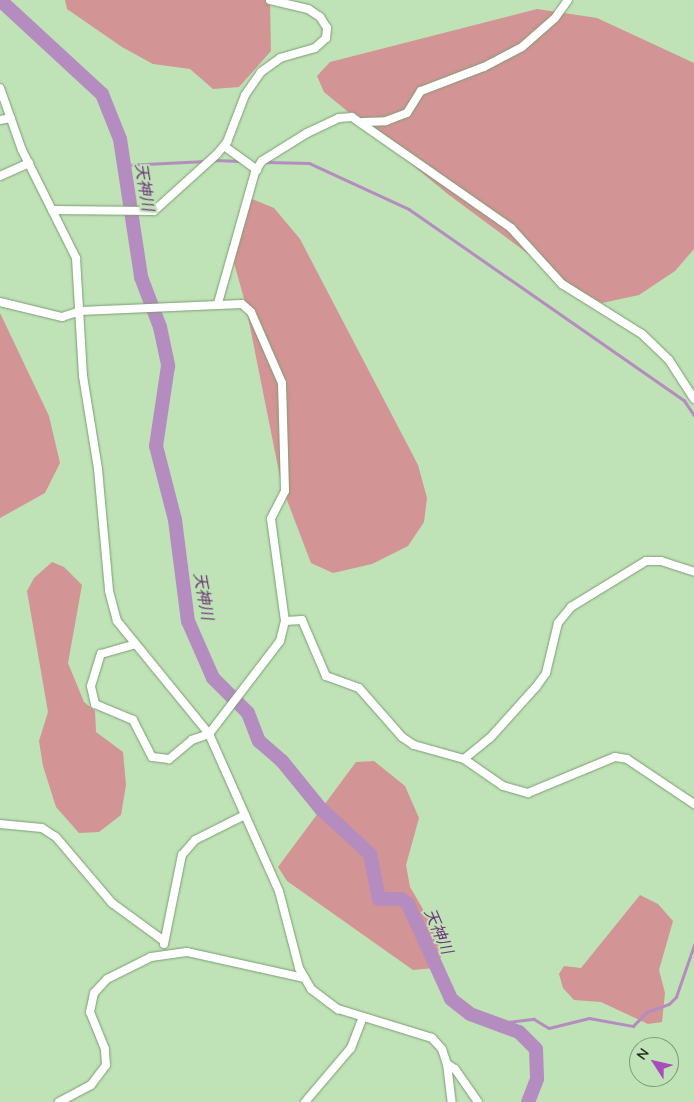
<!DOCTYPE html>
<html>
<head>
<meta charset="utf-8">
<style>
	body { margin:0 }
	#map { position:relative; width:694px; height:1102px; overflow:hidden; background:#bfe2b6; font-family:Quicksand,"Noto Sans JP",sans-serif }
	div>[style] { position:absolute }
	.green>* { inset:0; background:#d29494 }
	.stream>* { height:2.5px; margin:-1.25px; padding:0 1.25px; transform-origin:1.25px; border-radius:1.25px; background:#b58cc0 }
	.river>* { height:14px; margin:-7px; padding:0 7px; transform-origin:7px; border-radius:7px; background:#b58cc0 }
	.roads { filter:drop-shadow(0 0 1px #7c9d73) drop-shadow(0 0 1px #7c9d73) }
	.minor>* { height:8px; margin:-4px; padding:0 4px; transform-origin:4px; border-radius:4px; background:#fff }
	span { translate:-50% -50%; white-space:nowrap; text-align:center; line-height:1.15; -webkit-text-stroke:4px #bfe2b6; paint-order:stroke }
	.water-label { font-size:16px; color:#6d397a; font-style:italic }
	.north { position:absolute; left:629px; top:1037px; width:50px; height:50px; box-sizing:border-box; background:#bfe2b6; border:1px solid #7f9a78; border-radius:50%; rotate:305deg; font-size:14px; font-weight:700; line-height:20px; text-align:center; color:#1f2d1c }
	.north::after { content:''; display:block; margin:auto; width:18px; height:22px; background:#a64ebb; clip-path:polygon(50% 0,100% 100%,50% 72%,0 100%) }
</style>
</head>
<body>
<div id="map">
	<div class="green">
		<div style="clip-path:polygon(65px 0,270px 0,271px 51px,239px 87px,213px 89px,190px 69px,153px 64px,122px 47px,67px 9px)"></div>
		<div style="clip-path:polygon(537px 9px,597px 18px,694px 63px,694px 249px,675px 271px,639px 295px,602px 303px,573px 287px,449px 195px,324px 92px,317px 76px,330px 62px)"></div>
		<div style="clip-path:polygon(252px 199px,274px 208px,300px 239px,418px 465px,427px 498px,424px 522px,408px 546px,372px 564px,333px 573px,311px 563px,282px 487px,245px 302px,229px 245px)"></div>
		<div style="clip-path:polygon(0 313px,49px 416px,60px 463px,45px 493px,0 518px)"></div>
		<div style="clip-path:polygon(52px 562px,64px 567px,82px 585px,68px 663px,84px 702px,95px 711px,96px 732px,123px 752px,126px 785px,121px 815px,99px 832px,79px 833px,56px 807px,43px 766px,39px 741px,48px 712px,27px 591px,34px 578px)"></div>
		<div style="clip-path:polygon(374px 761px,405px 786px,419px 818px,406px 865px,410px 887px,437px 933px,441px 957px,434px 968px,413px 970px,287px 881px,278px 867px,356px 762px)"></div>
		<div style="clip-path:polygon(640px 895px,658px 904px,673px 921px,659px 970px,665px 993px,662px 1022px,648px 1024px,601px 1002px,574px 1000px,563px 988px,559px 974px,564px 966px,581px 968px)"></div>
	</div>
	<div class="stream">
		<div style="left:214px;top:160px;width:27px;rotate:2deg"></div>
		<div style="left:266px;top:162px;width:43px;rotate:1.3deg"></div>
		<div style="left:309px;top:163px;width:110px;rotate:24.7deg"></div>
		<div style="left:409px;top:209px;width:335px;rotate:34.8deg"></div>
		<div style="left:684px;top:400px;width:18px;rotate:56deg"></div>
		<div style="left:125px;top:165px;width:81px;rotate:-2.8deg"></div>
		<div style="left:499px;top:1023px;width:35px;rotate:-7deg"></div>
		<div style="left:534px;top:1019px;width:17px;rotate:31deg"></div>
		<div style="left:549px;top:1028px;width:41px;rotate:-14deg"></div>
		<div style="left:589px;top:1018px;width:45px;rotate:10.3deg"></div>
		<div style="left:633px;top:1026px;width:20px;rotate:-45deg"></div>
		<div style="left:647px;top:1012px;width:23px;rotate:-20deg"></div>
		<div style="left:669px;top:1004px;width:10px;rotate:-45deg"></div>
		<div style="left:676px;top:997px;width:55px;rotate:-70.9deg"></div>
	</div>
	<div class="river">
		<div style="left:0;top:0;width:139px;rotate:42.7deg"></div>
		<div style="left:102px;top:94px;width:48px;rotate:68.2deg"></div>
		<div style="left:120px;top:139px;width:140px;rotate:81.3deg"></div>
		<div style="left:141px;top:277px;width:53px;rotate:69.2deg"></div>
		<div style="left:160px;top:327px;width:40px;rotate:78deg"></div>
		<div style="left:168px;top:366px;width:81px;rotate:98.5deg"></div>
		<div style="left:156px;top:446px;width:76px;rotate:75.6deg"></div>
		<div style="left:175px;top:520px;width:102px;rotate:82.7deg"></div>
		<div style="left:188px;top:621px;width:62px;rotate:66.3deg"></div>
		<div style="left:213px;top:678px;width:49px;rotate:45deg"></div>
		<div style="left:248px;top:713px;width:30px;rotate:69deg"></div>
		<div style="left:259px;top:741px;width:30px;rotate:41deg"></div>
		<div style="left:282px;top:761px;width:62px;rotate:50.9deg"></div>
		<div style="left:321px;top:809px;width:67px;rotate:42.6deg"></div>
		<div style="left:370px;top:854px;width:46px;rotate:78.7deg"></div>
		<div style="left:379px;top:899px;width:22px"></div>
		<div style="left:401px;top:899px;width:9px;rotate:36deg"></div>
		<div style="left:408px;top:904px;width:104px;rotate:65.6deg"></div>
		<div style="left:451px;top:999px;width:24px;rotate:38deg"></div>
		<div style="left:470px;top:1014px;width:52px;rotate:20.2deg"></div>
		<div style="left:519px;top:1032px;width:24px;rotate:45deg"></div>
		<div style="left:536px;top:1049px;width:30px;rotate:88deg"></div>
		<div style="left:537px;top:1079px;width:25px;rotate:111deg"></div>
	</div>
	<div class="roads">
		<div class="minor">
			<div style="left:0;top:88px;width:66px;rotate:70.5deg"></div>
			<div style="left:22px;top:150px;width:121px;rotate:63.4deg"></div>
			<div style="left:76px;top:258px;width:118px;rotate:86.6deg"></div>
			<div style="left:83px;top:376px;width:94px;rotate:80.8deg"></div>
			<div style="left:98px;top:469px;width:122px;rotate:84.8deg"></div>
			<div style="left:109px;top:591px;width:31px;rotate:75deg"></div>
			<div style="left:117px;top:621px;width:146px;rotate:50.8deg"></div>
			<div style="left:209px;top:734px;width:172px;rotate:66deg"></div>
			<div style="left:279px;top:891px;width:80px;rotate:75.4deg"></div>
			<div style="left:299px;top:968px;width:24px;rotate:60deg"></div>
			<div style="left:311px;top:989px;width:34px;rotate:37deg"></div>
			<div style="left:338px;top:1009px;width:98px;rotate:17.1deg"></div>
			<div style="left:432px;top:1038px;width:15px;rotate:48deg"></div>
			<div style="left:442px;top:1049px;width:16px;rotate:72deg"></div>
			<div style="left:447px;top:1064px;width:38px;rotate:83deg"></div>
			<div style="left:0;top:120px;width:11px;rotate:-10deg"></div>
			<div style="left:363px;top:122px;width:23px;rotate:-2deg"></div>
			<div style="left:386px;top:121px;width:22px;rotate:-21deg"></div>
			<div style="left:407px;top:113px;width:26px;rotate:-58deg"></div>
			<div style="left:421px;top:91px;width:67px;rotate:-20.9deg"></div>
			<div style="left:484px;top:67px;width:43px;rotate:-27.8deg"></div>
			<div style="left:522px;top:47px;width:44px;rotate:-41.3deg"></div>
			<div style="left:555px;top:18px;width:22px;rotate:-54deg"></div>
			<div style="left:224px;top:146px;width:41px;rotate:36deg"></div>
			<div style="left:0;top:176px;width:32px;rotate:-24deg"></div>
			<div style="left:52px;top:210px;width:102px;rotate:0.6deg"></div>
			<div style="left:154px;top:211px;width:85px;rotate:-42.1deg"></div>
			<div style="left:217px;top:154px;width:16px;rotate:-50deg"></div>
			<div style="left:227px;top:142px;width:50px;rotate:-69deg"></div>
			<div style="left:245px;top:95px;width:28px;rotate:-55deg"></div>
			<div style="left:261px;top:72px;width:24px;rotate:-36deg"></div>
			<div style="left:280px;top:58px;width:36px;rotate:-16deg"></div>
			<div style="left:315px;top:48px;width:15px;rotate:-42deg"></div>
			<div style="left:326px;top:38px;width:10px;rotate:-84deg"></div>
			<div style="left:327px;top:28px;width:13px;rotate:-122deg"></div>
			<div style="left:320px;top:17px;width:14px;rotate:-146deg"></div>
			<div style="left:308px;top:9px;width:39px;rotate:-167deg"></div>
			<div style="left:0;top:302px;width:64px;rotate:13.6deg"></div>
			<div style="left:62px;top:317px;width:19px;rotate:-18deg"></div>
			<div style="left:80px;top:311px;width:162px;rotate:-2.5deg"></div>
			<div style="left:242px;top:304px;width:12px;rotate:42deg"></div>
			<div style="left:251px;top:312px;width:77px;rotate:66.4deg"></div>
			<div style="left:282px;top:383px;width:108px;rotate:88.4deg"></div>
			<div style="left:285px;top:491px;width:31px;rotate:117deg"></div>
			<div style="left:271px;top:519px;width:103px;rotate:82.2deg"></div>
			<div style="left:285px;top:621px;width:21px;rotate:104deg"></div>
			<div style="left:280px;top:641px;width:117px;rotate:127.4deg"></div>
			<div style="left:209px;top:734px;width:18px;rotate:161deg"></div>
			<div style="left:192px;top:740px;width:30px;rotate:140deg"></div>
			<div style="left:169px;top:759px;width:17px;rotate:-173deg"></div>
			<div style="left:152px;top:757px;width:42px;rotate:-117.2deg"></div>
			<div style="left:133px;top:720px;width:41px;rotate:-157.2deg"></div>
			<div style="left:95px;top:704px;width:18px;rotate:-103deg"></div>
			<div style="left:91px;top:686px;width:34px;rotate:-73deg"></div>
			<div style="left:101px;top:654px;width:35px;rotate:-16deg"></div>
			<div style="left:218px;top:303px;width:136px;rotate:-74.2deg"></div>
			<div style="left:255px;top:172px;width:13px;rotate:-58deg"></div>
			<div style="left:262px;top:161px;width:53px;rotate:-31.9deg"></div>
			<div style="left:307px;top:133px;width:35px;rotate:-25deg"></div>
			<div style="left:339px;top:118px;width:13px;rotate:-4deg"></div>
			<div style="left:352px;top:117px;width:194px;rotate:34.9deg"></div>
			<div style="left:511px;top:228px;width:76px;rotate:47.7deg"></div>
			<div style="left:562px;top:284px;width:94px;rotate:32deg"></div>
			<div style="left:642px;top:334px;width:37px;rotate:44deg"></div>
			<div style="left:669px;top:360px;width:46px;rotate:57.3deg"></div>
			<div style="left:285px;top:621px;width:17px;rotate:-3deg"></div>
			<div style="left:302px;top:620px;width:61px;rotate:66.8deg"></div>
			<div style="left:326px;top:676px;width:35px;rotate:20deg"></div>
			<div style="left:359px;top:688px;width:65px;rotate:48.7deg"></div>
			<div style="left:402px;top:737px;width:14px;rotate:34deg"></div>
			<div style="left:414px;top:745px;width:52px;rotate:15.6deg"></div>
			<div style="left:464px;top:759px;width:47px;rotate:34.7deg"></div>
			<div style="left:503px;top:786px;width:26px;rotate:16deg"></div>
			<div style="left:528px;top:793px;width:94px;rotate:-22.5deg"></div>
			<div style="left:615px;top:757px;width:12px;rotate:9deg"></div>
			<div style="left:627px;top:759px;width:81px;rotate:33.9deg"></div>
			<div style="left:464px;top:759px;width:33px;rotate:-39deg"></div>
			<div style="left:490px;top:738px;width:69px;rotate:-48deg"></div>
			<div style="left:536px;top:687px;width:17px;rotate:-54deg"></div>
			<div style="left:546px;top:673px;width:51px;rotate:-76.5deg"></div>
			<div style="left:558px;top:623px;width:21px;rotate:-51deg"></div>
			<div style="left:571px;top:607px;width:88px;rotate:-31.5deg"></div>
			<div style="left:646px;top:561px;width:15px"></div>
			<div style="left:661px;top:561px;width:35px;rotate:18deg"></div>
			<div style="left:0;top:824px;width:42px;rotate:5.4deg"></div>
			<div style="left:42px;top:828px;width:17px;rotate:33deg"></div>
			<div style="left:56px;top:837px;width:87px;rotate:49.7deg"></div>
			<div style="left:112px;top:903px;width:64px;rotate:36.2deg"></div>
			<div style="left:164px;top:944px;width:91px;rotate:-78.6deg"></div>
			<div style="left:182px;top:855px;width:20px;rotate:-49deg"></div>
			<div style="left:195px;top:840px;width:56px;rotate:-26.6deg"></div>
			<div style="left:447px;top:1064px;width:9px;rotate:32deg"></div>
			<div style="left:455px;top:1069px;width:40px;rotate:55.1deg"></div>
			<div style="left:59px;top:1102px;width:36px;rotate:-28deg"></div>
			<div style="left:91px;top:1085px;width:25px;rotate:-53deg"></div>
			<div style="left:106px;top:1065px;width:16px;rotate:-94deg"></div>
			<div style="left:105px;top:1049px;width:40px;rotate:-112deg"></div>
			<div style="left:90px;top:1012px;width:19px;rotate:-78deg"></div>
			<div style="left:94px;top:993px;width:19px;rotate:-47deg"></div>
			<div style="left:107px;top:979px;width:49px;rotate:-26.6deg"></div>
			<div style="left:151px;top:957px;width:36px;rotate:-8deg"></div>
			<div style="left:187px;top:952px;width:120px;rotate:12.5deg"></div>
			<div style="left:305px;top:1102px;width:71px;rotate:-49.6deg"></div>
			<div style="left:351px;top:1048px;width:33px;rotate:-69deg"></div>
		</div>
	</div>
	<div class="water-label">
		<span style="left:145px;top:187px;rotate:81deg">天神川</span>
		<span style="left:204px;top:596px;rotate:80deg">天神川</span>
		<span style="left:439px;top:931px;rotate:67deg">天神川</span>
	</div>
	<div class="north">N</div>
</div>
</body>
</html>
